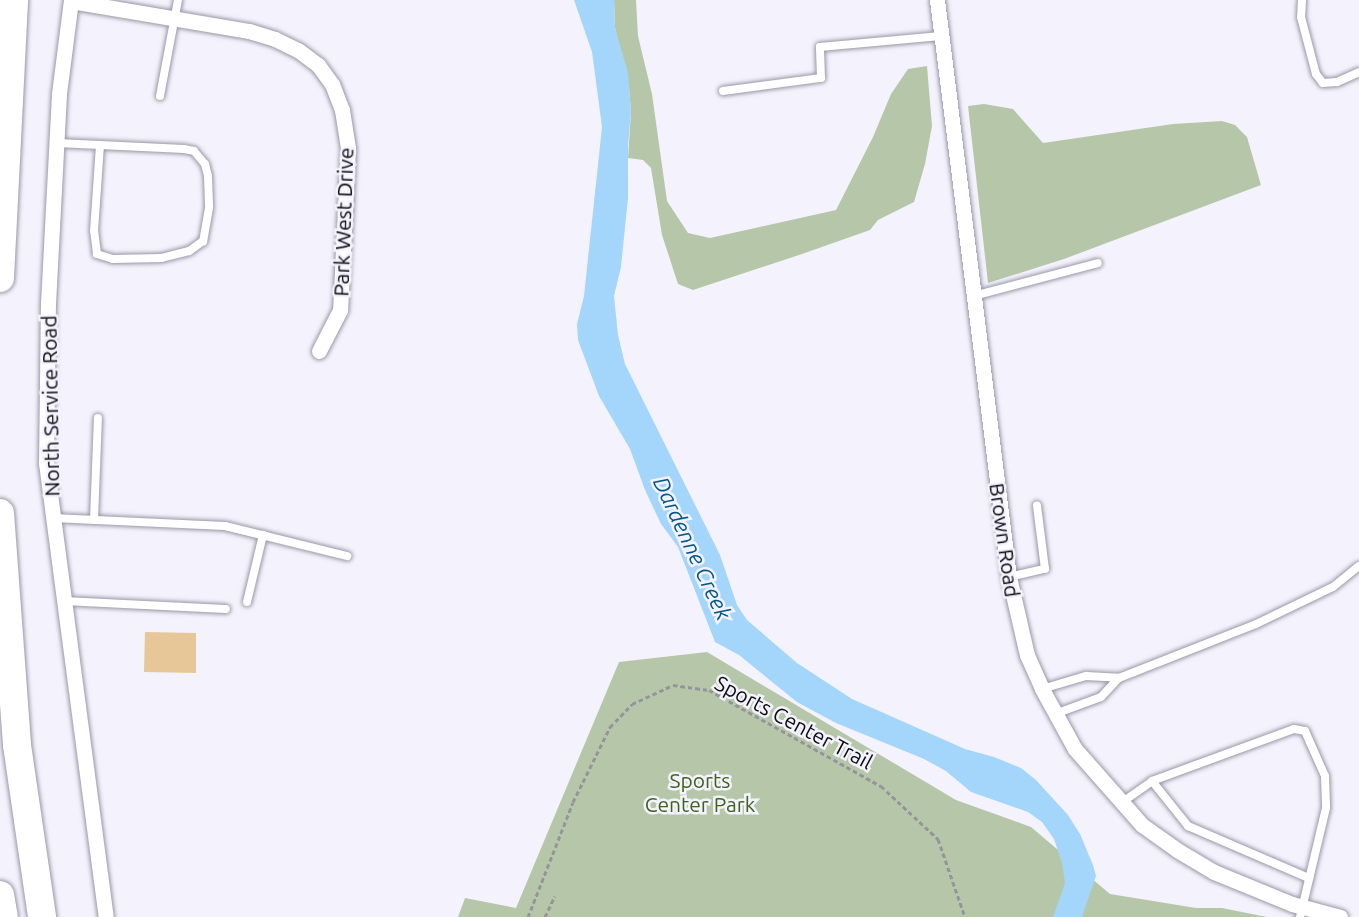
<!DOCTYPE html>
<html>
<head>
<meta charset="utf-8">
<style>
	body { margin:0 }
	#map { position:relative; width:1359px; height:917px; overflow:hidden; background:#f4f3fd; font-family:Ubuntu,sans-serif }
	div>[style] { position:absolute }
	.green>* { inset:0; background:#b6c7a9 }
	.water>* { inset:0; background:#a4d5fa }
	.building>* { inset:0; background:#e7c797 }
	.path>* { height:3px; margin-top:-1.5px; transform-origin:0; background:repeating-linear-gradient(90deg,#95949c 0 4.5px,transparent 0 7.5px) }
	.roads { filter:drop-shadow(0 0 2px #9998a7) drop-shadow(0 0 2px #9998a7) }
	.service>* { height:8px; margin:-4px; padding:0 4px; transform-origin:4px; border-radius:4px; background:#fff }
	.minor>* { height:15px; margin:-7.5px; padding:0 7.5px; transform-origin:7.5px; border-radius:7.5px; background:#fff }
	.motorway>* { height:28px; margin:-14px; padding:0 14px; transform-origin:14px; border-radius:14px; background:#fff }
	span { translate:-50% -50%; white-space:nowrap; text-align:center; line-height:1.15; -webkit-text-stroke:5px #f4f3fd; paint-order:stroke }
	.street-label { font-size:21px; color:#0c0b10 }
	.park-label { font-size:21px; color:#41621e }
	.water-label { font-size:22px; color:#045987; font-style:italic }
</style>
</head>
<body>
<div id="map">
	<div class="green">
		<div style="clip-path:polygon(614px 0,636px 0,638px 36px,652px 94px,667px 201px,688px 233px,710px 238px,836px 210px,873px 137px,891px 94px,908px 69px,927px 66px,932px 126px,925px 164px,914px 202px,878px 220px,870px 230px,802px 254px,693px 290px,678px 284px,662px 235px,651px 168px,643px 160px,628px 158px,631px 112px,629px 88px,615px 28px)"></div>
		<div style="clip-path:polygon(984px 104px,1013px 109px,1043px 143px,1173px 124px,1222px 121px,1235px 125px,1247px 137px,1261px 185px,1064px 259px,988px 283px,968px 106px)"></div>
		<div style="clip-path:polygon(707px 652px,956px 800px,1031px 827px,1110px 894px,1196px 908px,1222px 908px,1267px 917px,458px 917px,465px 898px,516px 908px,619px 662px)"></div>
	</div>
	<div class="water">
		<div style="clip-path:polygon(574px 0,614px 0,615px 28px,628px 73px,631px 112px,628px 146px,628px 198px,621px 267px,614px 296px,618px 335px,625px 364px,720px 555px,737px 605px,747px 620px,797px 663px,852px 699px,965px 749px,994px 757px,1021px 768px,1036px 780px,1068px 815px,1080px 834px,1093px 865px,1096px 876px,1082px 917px,1053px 917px,1065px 883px,1062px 863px,1054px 839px,1042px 822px,1028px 812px,971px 792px,946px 771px,924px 759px,836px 723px,797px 702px,739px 655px,715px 642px,678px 547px,661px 524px,645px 490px,630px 449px,599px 396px,578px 340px,577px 324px,584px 296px,602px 127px,592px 52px)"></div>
	</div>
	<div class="building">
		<div style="clip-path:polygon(145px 632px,196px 633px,196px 673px,144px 672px)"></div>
	</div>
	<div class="path">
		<div style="left:528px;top:917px;width:123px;rotate:-68.6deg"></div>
		<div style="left:573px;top:802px;width:84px;rotate:-63.7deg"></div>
		<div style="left:610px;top:727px;width:32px;rotate:-46deg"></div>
		<div style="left:632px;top:704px;width:45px;rotate:-24.9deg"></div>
		<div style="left:673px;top:685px;width:36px;rotate:8deg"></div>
		<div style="left:709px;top:690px;width:197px;rotate:29.2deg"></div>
		<div style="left:881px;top:786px;width:78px;rotate:42.9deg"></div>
		<div style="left:938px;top:839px;width:83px;rotate:70.9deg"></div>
		<div style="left:545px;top:917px;width:23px;rotate:-65deg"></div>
	</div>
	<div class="roads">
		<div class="service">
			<div style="left:1302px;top:0;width:17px;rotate:93deg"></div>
			<div style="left:1301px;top:17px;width:59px;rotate:75.3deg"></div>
			<div style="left:1316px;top:74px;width:11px;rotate:52deg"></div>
			<div style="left:1323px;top:83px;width:14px;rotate:-4deg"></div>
			<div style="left:1337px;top:82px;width:24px;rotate:-24deg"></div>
			<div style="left:723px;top:91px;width:99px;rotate:-7.6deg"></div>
			<div style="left:821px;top:78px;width:31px;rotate:-92deg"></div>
			<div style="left:820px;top:47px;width:121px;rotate:-5.2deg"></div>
			<div style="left:160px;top:96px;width:98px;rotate:-79.4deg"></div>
			<div style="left:57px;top:143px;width:43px;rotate:2.7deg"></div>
			<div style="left:100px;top:145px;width:84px;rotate:2.7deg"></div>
			<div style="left:184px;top:149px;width:10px;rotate:11deg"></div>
			<div style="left:194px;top:151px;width:17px;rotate:50deg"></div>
			<div style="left:205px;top:164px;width:12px;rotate:76deg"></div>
			<div style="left:208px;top:176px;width:32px;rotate:88deg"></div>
			<div style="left:209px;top:208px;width:34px;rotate:100deg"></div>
			<div style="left:203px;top:241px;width:17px;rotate:144deg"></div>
			<div style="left:189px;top:251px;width:29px;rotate:166deg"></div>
			<div style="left:161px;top:258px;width:48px;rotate:178.8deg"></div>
			<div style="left:113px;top:259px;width:17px;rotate:-163deg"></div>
			<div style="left:97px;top:254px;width:23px;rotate:-97deg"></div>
			<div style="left:94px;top:231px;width:86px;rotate:-86deg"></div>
			<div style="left:973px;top:296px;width:129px;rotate:-14.8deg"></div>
			<div style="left:53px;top:518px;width:172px;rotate:2.7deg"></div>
			<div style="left:225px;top:526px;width:126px;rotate:13.8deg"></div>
			<div style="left:94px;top:520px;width:102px;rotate:-87.8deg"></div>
			<div style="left:1009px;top:577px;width:37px;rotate:-13deg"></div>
			<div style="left:1045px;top:569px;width:64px;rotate:-97.2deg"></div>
			<div style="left:63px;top:601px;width:163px;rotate:2.8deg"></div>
			<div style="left:247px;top:602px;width:69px;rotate:-76.6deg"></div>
			<div style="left:1042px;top:689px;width:46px;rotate:-16.5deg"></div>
			<div style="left:1086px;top:676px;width:33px;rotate:3deg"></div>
			<div style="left:1055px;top:714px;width:49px;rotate:-20.3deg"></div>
			<div style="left:1101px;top:697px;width:26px;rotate:-47deg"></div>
			<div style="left:1119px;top:678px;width:147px;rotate:-21.5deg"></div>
			<div style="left:1256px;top:624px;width:85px;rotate:-25.7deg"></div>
			<div style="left:1333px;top:587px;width:33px;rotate:-39deg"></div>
			<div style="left:1152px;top:781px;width:58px;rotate:51.3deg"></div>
			<div style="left:1188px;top:826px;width:132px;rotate:23.3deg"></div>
			<div style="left:1121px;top:803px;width:38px;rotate:-35deg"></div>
			<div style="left:1152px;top:781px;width:151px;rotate:-20.1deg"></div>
			<div style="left:1294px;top:729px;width:11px;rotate:10deg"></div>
			<div style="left:1305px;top:731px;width:49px;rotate:66deg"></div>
			<div style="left:1325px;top:776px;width:32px;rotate:88deg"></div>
			<div style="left:1326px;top:808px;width:112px;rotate:103.4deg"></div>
		</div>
		<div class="minor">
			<div style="left:71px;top:0;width:95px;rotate:97.3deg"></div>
			<div style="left:59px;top:94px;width:208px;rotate:93deg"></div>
			<div style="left:48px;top:302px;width:161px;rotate:90.7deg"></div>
			<div style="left:46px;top:463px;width:458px;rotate:82.5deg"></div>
			<div style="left:937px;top:0;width:581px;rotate:82.89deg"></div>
			<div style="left:1009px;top:577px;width:80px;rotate:77deg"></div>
			<div style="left:1027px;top:655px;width:37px;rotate:66deg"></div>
			<div style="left:1042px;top:689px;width:68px;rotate:61.2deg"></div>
			<div style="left:1075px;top:749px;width:101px;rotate:48.6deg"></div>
			<div style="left:1142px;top:825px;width:43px;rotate:35.5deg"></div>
			<div style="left:1177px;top:850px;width:43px;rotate:30.7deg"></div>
			<div style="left:1214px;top:872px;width:84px;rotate:22.3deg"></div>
			<div style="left:1292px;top:904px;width:50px;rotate:15.2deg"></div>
			<div style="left:71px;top:1px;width:181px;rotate:9.6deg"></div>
			<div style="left:249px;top:31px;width:27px;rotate:17deg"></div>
			<div style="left:275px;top:39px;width:25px;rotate:26deg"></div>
			<div style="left:298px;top:50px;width:25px;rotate:37deg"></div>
			<div style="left:318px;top:65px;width:24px;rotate:54deg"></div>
			<div style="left:332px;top:84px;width:28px;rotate:69deg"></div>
			<div style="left:342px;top:110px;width:39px;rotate:81deg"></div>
			<div style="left:348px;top:149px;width:161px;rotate:92.8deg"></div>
			<div style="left:340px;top:310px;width:46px;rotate:117.1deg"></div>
		</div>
		<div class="motorway">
			<div style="left:0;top:278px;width:278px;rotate:-87.1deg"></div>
			<div style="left:0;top:513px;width:233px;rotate:85.8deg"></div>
			<div style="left:17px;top:745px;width:174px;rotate:81.7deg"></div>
			<div style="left:0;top:895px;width:22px;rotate:80deg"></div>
		</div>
	</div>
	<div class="street-label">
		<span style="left:343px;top:222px;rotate:-88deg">Park West Drive</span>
		<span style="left:50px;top:406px;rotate:-91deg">North Service Road</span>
		<span style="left:1005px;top:540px;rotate:82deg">Brown Road</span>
		<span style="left:794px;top:722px;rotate:28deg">Sports Center Trail</span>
	</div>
	<div class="park-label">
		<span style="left:700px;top:792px">Sports<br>Center Park</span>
	</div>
	<div class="water-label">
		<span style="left:693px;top:548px;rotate:65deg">Dardenne Creek</span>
	</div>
</div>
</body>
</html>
